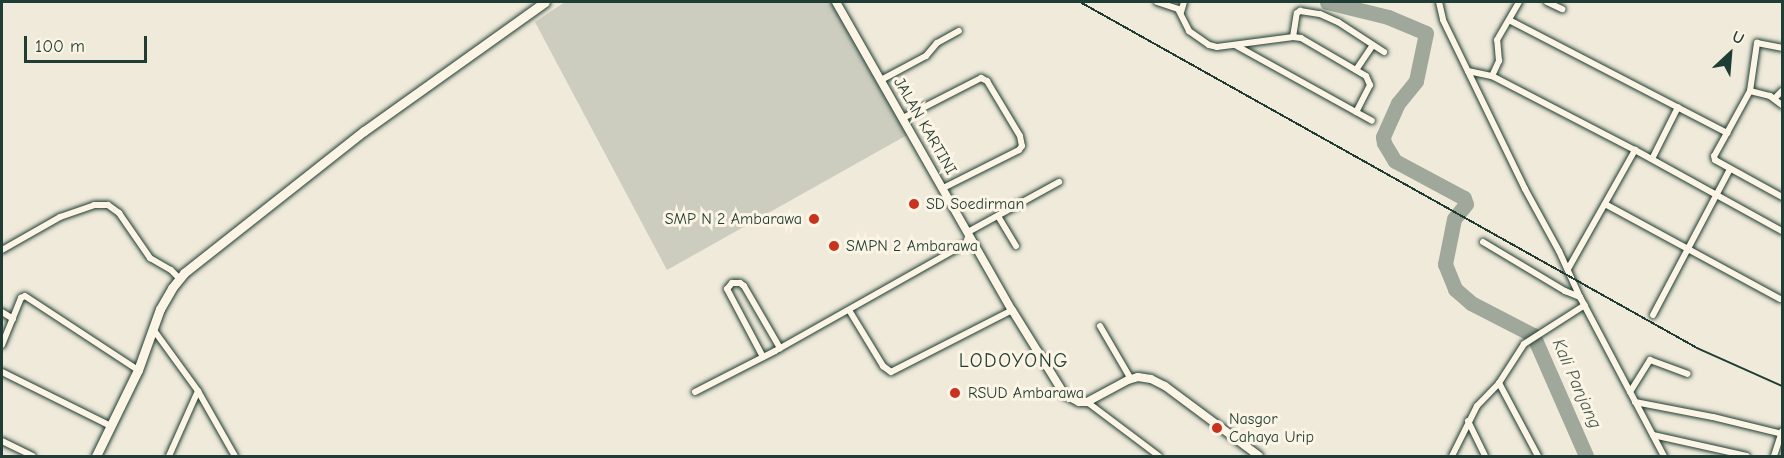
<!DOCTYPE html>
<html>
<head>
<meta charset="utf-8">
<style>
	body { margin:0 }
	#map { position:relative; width:1784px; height:458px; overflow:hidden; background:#efeada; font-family:"Comic Neue",sans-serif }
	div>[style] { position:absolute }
	.green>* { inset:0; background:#cccdbf }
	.river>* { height:15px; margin:-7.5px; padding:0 7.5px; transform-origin:7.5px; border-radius:7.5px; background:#9fa89a }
	.roads { filter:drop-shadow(0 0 2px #1f3d34) drop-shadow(0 0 2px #1f3d34) }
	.minor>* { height:6px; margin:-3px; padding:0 3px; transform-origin:3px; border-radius:3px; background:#fcf5e5 }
	.tertiary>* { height:8px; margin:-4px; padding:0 4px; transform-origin:4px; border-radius:4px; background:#fcf5e5 }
	.secondary>* { height:9px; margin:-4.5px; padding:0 4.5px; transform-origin:4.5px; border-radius:4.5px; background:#fcf5e5 }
	.rail>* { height:2px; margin:-1px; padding:0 1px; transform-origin:1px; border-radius:1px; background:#1f3d34 }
	.dots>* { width:16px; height:16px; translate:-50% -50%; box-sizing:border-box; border:3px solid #fcf5e5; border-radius:50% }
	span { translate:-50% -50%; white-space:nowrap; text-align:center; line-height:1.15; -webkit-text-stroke:6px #fcf5e5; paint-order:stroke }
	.street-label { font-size:16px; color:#1f3d34 }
	.poi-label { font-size:16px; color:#1f3d34 }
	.left { translate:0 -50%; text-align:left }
	.right { translate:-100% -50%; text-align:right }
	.water-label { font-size:18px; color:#455d53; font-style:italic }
	.quarter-label { font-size:20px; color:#1f3d34; letter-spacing:1.5px }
	.frame { position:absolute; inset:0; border:3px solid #1f3d34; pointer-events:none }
	.north { position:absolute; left:1700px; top:24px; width:60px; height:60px; -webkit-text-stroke:4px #fcf5e5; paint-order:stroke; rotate:26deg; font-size:16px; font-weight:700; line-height:24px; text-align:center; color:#1f3d34 }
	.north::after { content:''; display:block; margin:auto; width:21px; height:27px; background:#1f3d34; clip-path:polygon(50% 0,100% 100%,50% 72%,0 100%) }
	.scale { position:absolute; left:24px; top:36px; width:123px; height:27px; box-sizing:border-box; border:3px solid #1f3d34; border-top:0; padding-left:8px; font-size:18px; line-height:21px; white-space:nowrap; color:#1f3d34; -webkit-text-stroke:4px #fcf5e5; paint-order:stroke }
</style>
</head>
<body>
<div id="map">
	<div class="green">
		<div style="clip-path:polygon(565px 2px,834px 2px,909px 134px,667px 270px,535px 22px)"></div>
	</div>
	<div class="river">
		<div style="left:1327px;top:2px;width:63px;rotate:13.8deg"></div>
		<div style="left:1388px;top:17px;width:41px;rotate:22.8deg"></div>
		<div style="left:1426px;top:33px;width:49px;rotate:101.8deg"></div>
		<div style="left:1416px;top:81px;width:28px;rotate:129deg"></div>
		<div style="left:1398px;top:103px;width:37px;rotate:114deg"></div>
		<div style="left:1383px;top:137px;width:6px;rotate:81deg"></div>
		<div style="left:1384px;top:143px;width:21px;rotate:59deg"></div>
		<div style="left:1395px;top:161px;width:78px;rotate:28.2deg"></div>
		<div style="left:1464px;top:198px;width:6px;rotate:72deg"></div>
		<div style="left:1466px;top:204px;width:19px;rotate:129deg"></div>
		<div style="left:1454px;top:219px;width:46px;rotate:101.3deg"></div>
		<div style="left:1445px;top:264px;width:27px;rotate:68deg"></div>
		<div style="left:1455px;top:289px;width:21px;rotate:41deg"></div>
		<div style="left:1471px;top:303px;width:70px;rotate:27.3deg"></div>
		<div style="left:1533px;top:335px;width:132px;rotate:66.3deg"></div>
	</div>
	<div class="roads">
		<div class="minor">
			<div style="left:1157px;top:2px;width:22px;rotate:18deg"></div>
			<div style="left:1178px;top:9px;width:25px;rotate:63deg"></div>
			<div style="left:1189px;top:31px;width:24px;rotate:35deg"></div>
			<div style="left:1209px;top:45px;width:8px;rotate:14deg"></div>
			<div style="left:1217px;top:47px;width:77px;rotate:-7.5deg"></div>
			<div style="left:1293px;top:37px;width:8px;rotate:7deg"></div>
			<div style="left:1301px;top:38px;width:75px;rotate:30.3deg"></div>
			<div style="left:1366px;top:76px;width:10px;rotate:66deg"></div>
			<div style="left:1370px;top:85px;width:30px;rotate:117deg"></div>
			<div style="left:1356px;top:112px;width:138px;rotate:-151deg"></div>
			<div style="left:1439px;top:2px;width:18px;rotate:77deg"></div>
			<div style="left:1443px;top:20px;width:188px;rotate:64.1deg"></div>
			<div style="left:1525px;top:189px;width:71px;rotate:61.3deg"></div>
			<div style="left:1559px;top:251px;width:51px;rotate:65.5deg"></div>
			<div style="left:1580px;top:297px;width:180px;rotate:62.2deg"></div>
			<div style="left:1547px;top:2px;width:17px;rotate:25deg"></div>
			<div style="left:1181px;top:12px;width:10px;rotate:-73deg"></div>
			<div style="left:1509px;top:20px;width:246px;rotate:27.4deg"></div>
			<div style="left:1727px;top:133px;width:26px;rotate:119deg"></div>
			<div style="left:1714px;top:156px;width:4px;rotate:76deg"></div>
			<div style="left:1715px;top:160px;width:77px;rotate:28.9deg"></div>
			<div style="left:1293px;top:37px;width:24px;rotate:-81deg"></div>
			<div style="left:1297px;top:13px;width:4px;rotate:-34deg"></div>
			<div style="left:1300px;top:11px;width:20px;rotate:9deg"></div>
			<div style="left:1320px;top:14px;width:20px;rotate:24deg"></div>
			<div style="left:1338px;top:22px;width:55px;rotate:33.1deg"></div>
			<div style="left:1356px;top:70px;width:29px;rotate:-56deg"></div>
			<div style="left:1468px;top:71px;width:25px;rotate:12deg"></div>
			<div style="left:1492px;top:76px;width:17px;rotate:-65deg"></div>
			<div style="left:1499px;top:61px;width:21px;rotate:-95deg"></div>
			<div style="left:1497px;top:40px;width:44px;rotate:-59.9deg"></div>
			<div style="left:1492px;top:76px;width:161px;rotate:27.4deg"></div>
			<div style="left:1635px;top:150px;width:168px;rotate:28.9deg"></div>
			<div style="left:881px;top:80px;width:51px;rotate:-28.1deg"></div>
			<div style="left:926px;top:56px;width:17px;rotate:-50deg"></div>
			<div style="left:937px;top:43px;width:25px;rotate:-29deg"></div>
			<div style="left:1750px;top:91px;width:49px;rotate:-81.7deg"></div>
			<div style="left:1757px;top:43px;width:25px;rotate:11deg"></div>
			<div style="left:1775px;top:98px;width:10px;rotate:-45deg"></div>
			<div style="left:1356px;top:112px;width:18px;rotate:29deg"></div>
			<div style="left:903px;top:118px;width:88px;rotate:-27.1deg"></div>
			<div style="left:981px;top:78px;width:7px;rotate:27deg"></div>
			<div style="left:987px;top:81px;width:64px;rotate:59deg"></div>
			<div style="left:1020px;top:136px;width:10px;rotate:79deg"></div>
			<div style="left:1022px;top:146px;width:5px;rotate:127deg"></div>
			<div style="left:1019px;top:150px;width:85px;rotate:153.4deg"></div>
			<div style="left:1727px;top:133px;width:48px;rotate:-61.3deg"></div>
			<div style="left:1750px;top:91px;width:21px;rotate:14deg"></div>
			<div style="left:1770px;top:96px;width:15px;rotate:37deg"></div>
			<div style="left:1652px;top:159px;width:58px;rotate:-63.4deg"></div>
			<div style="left:1605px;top:204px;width:199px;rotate:28.5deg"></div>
			<div style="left:998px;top:216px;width:35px;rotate:59deg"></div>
			<div style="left:968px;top:232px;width:104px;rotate:-28.8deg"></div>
			<div style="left:1483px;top:242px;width:96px;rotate:30.9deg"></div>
			<div style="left:1565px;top:291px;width:16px;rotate:22deg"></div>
			<div style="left:2px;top:250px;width:67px;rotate:-29.6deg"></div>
			<div style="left:60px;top:217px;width:36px;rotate:-19deg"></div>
			<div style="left:94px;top:205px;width:14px"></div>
			<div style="left:108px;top:205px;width:14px;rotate:36deg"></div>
			<div style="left:119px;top:213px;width:55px;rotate:55.4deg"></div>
			<div style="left:150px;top:258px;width:24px;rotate:30deg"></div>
			<div style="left:171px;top:270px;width:11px;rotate:45deg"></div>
			<div style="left:1568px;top:269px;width:137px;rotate:-60.6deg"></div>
			<div style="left:849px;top:310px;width:66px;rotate:58.7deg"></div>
			<div style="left:883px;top:366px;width:10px;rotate:37deg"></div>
			<div style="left:891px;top:372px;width:136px;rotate:-27.1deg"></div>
			<div style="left:2px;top:312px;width:13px;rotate:32deg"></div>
			<div style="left:1653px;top:315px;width:165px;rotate:-62.2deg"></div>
			<div style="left:1100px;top:326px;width:61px;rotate:59.7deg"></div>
			<div style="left:153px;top:329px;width:77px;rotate:54deg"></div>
			<div style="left:198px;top:391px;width:75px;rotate:60.4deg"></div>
			<div style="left:2px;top:345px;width:51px;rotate:-68deg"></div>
			<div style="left:21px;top:298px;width:4px;rotate:-27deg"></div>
			<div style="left:25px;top:296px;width:135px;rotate:33.2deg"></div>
			<div style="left:763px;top:357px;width:77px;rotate:-117.9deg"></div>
			<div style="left:727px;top:289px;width:8px;rotate:-50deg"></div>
			<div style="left:732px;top:283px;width:8px"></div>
			<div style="left:740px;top:283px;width:5px;rotate:37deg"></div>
			<div style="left:744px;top:286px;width:72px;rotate:59.9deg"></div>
			<div style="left:2px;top:372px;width:122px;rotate:26.4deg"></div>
			<div style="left:1499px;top:383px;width:83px;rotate:61.9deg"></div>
			<div style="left:695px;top:392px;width:90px;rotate:-27.1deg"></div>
			<div style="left:775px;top:351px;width:226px;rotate:-29.4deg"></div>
			<div style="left:1630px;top:392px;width:38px;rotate:-58deg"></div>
			<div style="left:1650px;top:360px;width:40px;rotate:20.2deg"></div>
			<div style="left:1087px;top:402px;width:90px;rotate:36.9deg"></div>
			<div style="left:1635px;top:402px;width:79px;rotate:10.9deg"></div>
			<div style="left:1713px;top:417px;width:71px;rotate:13.8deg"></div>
			<div style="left:1468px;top:421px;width:39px;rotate:64deg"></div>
			<div style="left:1653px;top:435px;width:96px;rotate:12.6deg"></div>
			<div style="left:2px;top:441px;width:34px;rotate:26deg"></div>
			<div style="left:169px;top:456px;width:71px;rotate:-66deg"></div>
			<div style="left:1452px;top:456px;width:56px;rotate:-63.4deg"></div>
			<div style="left:1477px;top:406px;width:32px;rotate:-46deg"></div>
			<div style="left:1499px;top:383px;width:46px;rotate:-57.3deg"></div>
			<div style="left:1524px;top:344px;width:72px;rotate:-32.6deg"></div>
			<div style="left:1774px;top:456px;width:26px;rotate:-72deg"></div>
		</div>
		<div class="tertiary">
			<div style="left:836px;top:2px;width:355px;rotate:60.3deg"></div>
			<div style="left:1012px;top:310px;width:99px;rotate:58.2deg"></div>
			<div style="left:1064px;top:394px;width:17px;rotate:28deg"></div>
			<div style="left:1079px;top:402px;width:8px"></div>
			<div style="left:1087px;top:402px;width:47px;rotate:-28.2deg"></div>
			<div style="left:1128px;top:380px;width:10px;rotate:-17deg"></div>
			<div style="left:1138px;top:377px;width:13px;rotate:9deg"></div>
			<div style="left:1151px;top:379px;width:16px;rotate:27deg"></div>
			<div style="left:1165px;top:386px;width:117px;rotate:36.7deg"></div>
		</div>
		<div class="secondary">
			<div style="left:96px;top:456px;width:96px;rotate:-64deg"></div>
			<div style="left:138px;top:370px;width:65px;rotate:-70.2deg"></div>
			<div style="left:160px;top:309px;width:24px;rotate:-60deg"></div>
			<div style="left:172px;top:288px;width:19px;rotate:-51deg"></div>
			<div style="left:184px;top:273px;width:229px;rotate:-38.3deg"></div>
			<div style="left:364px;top:131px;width:222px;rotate:-35.5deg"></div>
		</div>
	</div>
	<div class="rail">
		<div style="left:1080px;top:2px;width:707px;rotate:29.28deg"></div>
		<div style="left:1697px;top:348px;width:93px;rotate:24.1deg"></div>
	</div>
	<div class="dots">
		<div style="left:914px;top:204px;background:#c8321e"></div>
		<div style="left:814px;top:219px;background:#c8321e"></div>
		<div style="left:834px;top:246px;background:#c8321e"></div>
		<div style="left:955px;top:393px;background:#c8321e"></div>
		<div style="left:1217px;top:428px;background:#c8321e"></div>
	</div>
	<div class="street-label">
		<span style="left:925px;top:126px;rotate:60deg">JALAN KARTINI</span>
	</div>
	<div class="poi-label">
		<span class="left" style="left:926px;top:204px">SD Soedirman</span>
		<span class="right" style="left:802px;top:219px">SMP N 2 Ambarawa</span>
		<span class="left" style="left:846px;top:246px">SMPN 2 Ambarawa</span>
		<span class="left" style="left:968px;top:393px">RSUD Ambarawa</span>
		<span class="left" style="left:1229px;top:428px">Nasgor<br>Cahaya Urip</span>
	</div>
	<div class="water-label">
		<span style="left:1576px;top:384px;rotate:66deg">Kali Panjang</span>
	</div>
	<div class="quarter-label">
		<span style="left:1014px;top:360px">LODOYONG</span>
	</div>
	<div class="frame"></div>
	<div class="north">U</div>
	<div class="scale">100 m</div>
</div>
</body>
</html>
